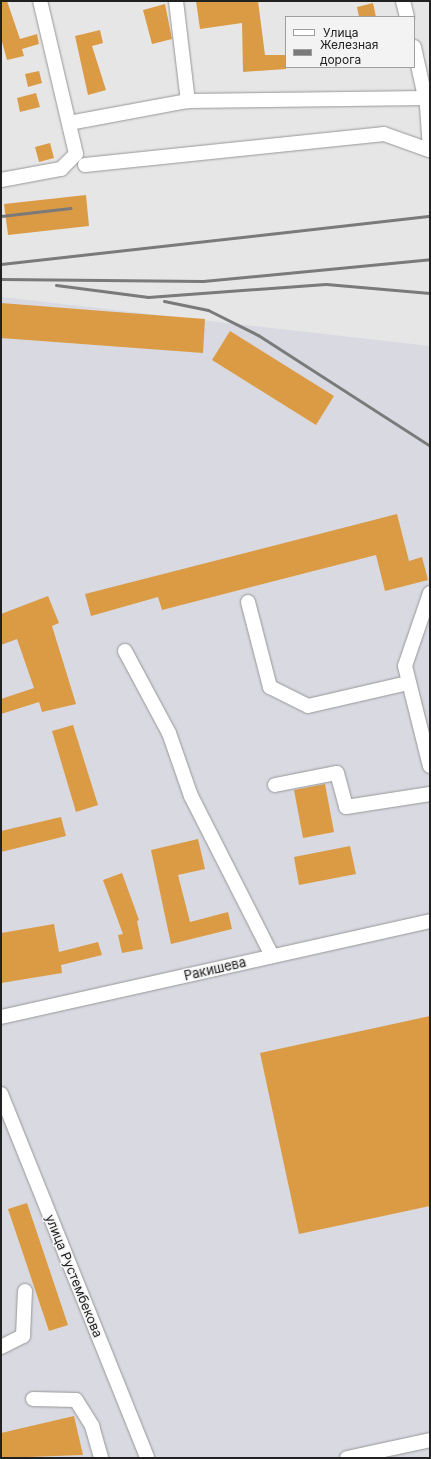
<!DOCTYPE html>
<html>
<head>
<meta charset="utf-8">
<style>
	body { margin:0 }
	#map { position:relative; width:431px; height:1459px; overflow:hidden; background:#e6e6e7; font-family:Inter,sans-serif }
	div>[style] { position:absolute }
	.built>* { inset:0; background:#d8d9e1 }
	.building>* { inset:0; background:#db9b45 }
	.roads { filter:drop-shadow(0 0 1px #979798) drop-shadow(0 0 1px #979798) }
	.minor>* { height:14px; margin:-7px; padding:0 7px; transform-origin:7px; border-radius:7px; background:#fff }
	.rail>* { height:3px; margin:-1.5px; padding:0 1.5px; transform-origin:1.5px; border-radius:1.5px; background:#7a7a7a }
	span { translate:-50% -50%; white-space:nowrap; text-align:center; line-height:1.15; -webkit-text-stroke:3px #f3f3f4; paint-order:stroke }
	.street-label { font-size:13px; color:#212121 }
	.frame { position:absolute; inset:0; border:2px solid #212121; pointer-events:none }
	.legend { position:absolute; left:285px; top:16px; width:130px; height:52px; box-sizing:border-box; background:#f3f3f4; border:1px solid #9f9fa0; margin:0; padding:5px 7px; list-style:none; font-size:12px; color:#212121 }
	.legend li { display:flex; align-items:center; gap:8px; height:20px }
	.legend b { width:20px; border:1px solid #9f9fa0 }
</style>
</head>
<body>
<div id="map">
	<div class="built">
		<div style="clip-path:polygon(1px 297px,430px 346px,430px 1458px,1px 1458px)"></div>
	</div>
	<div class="building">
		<div style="clip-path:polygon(1px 1px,7px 1px,20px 39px,37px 34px,39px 44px,22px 49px,24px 56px,7px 60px,1px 38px)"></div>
		<div style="clip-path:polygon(196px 1px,258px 1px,265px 55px,286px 55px,286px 69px,243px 72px,242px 23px,200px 29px)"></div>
		<div style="clip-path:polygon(373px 3px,376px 17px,359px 17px,357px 7px)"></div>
		<div style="clip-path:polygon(165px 4px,172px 39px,152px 44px,143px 10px)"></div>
		<div style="clip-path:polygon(100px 30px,103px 43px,92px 46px,106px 90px,88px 95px,75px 36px)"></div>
		<div style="clip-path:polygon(39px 71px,42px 83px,28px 87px,25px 74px)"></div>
		<div style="clip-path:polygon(36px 93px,40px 107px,20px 112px,17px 98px)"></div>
		<div style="clip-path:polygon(50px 143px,54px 158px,39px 162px,35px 147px)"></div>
		<div style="clip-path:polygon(86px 195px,89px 226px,8px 235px,4px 204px)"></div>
		<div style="clip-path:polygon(1px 303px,205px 319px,203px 353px,1px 338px)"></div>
		<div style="clip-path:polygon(230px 331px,334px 396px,316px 425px,212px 360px)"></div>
		<div style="clip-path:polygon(397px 514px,409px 561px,422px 557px,428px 580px,385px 591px,376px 555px,162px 610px,158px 597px,91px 616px,85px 594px)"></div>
		<div style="clip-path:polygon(48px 596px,59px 623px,52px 626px,76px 704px,42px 712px,39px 702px,1px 714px,1px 699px,34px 688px,17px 639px,1px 645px,1px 614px)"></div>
		<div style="clip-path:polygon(73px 725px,98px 805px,76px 812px,52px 731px)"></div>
		<div style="clip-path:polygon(325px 784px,334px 832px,303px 838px,294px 790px)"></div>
		<div style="clip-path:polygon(61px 817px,66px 836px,1px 852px,1px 831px)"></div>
		<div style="clip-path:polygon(198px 839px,205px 869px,178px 875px,190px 922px,228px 912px,232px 929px,171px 944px,151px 850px)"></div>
		<div style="clip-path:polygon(350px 846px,356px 874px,299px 885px,294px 857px)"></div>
		<div style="clip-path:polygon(122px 873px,139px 920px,137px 921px,143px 949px,122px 953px,118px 935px,123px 934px,103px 880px)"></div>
		<div style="clip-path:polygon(54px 924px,59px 952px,98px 942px,102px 955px,61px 965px,62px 973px,1px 983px,1px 933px)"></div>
		<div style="clip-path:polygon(430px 1016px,430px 1206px,299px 1234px,260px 1053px)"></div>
		<div style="clip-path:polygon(27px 1203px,68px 1325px,49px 1331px,8px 1209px)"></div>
		<div style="clip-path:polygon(74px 1416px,83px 1455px,1px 1458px,1px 1433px)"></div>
	</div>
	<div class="roads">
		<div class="minor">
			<div style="left:176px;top:1px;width:101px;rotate:83.2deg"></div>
			<div style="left:403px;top:1px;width:16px;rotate:76deg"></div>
			<div style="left:414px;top:47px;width:60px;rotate:77.6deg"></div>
			<div style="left:427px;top:106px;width:44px;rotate:86.1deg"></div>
			<div style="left:69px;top:123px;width:121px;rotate:-10.5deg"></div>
			<div style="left:188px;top:101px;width:238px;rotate:-0.7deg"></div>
			<div style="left:85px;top:165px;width:301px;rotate:-5.9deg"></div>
			<div style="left:384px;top:134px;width:48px;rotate:19.6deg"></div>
			<div style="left:1px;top:180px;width:61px;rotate:-10.4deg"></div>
			<div style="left:61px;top:169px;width:21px;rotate:-45deg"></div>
			<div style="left:76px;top:154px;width:157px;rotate:-103.2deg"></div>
			<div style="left:430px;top:593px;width:77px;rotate:108.9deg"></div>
			<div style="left:405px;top:666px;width:103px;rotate:76deg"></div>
			<div style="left:248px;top:602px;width:88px;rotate:75.5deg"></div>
			<div style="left:270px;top:687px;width:42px;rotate:26.6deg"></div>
			<div style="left:308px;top:706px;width:103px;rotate:-13deg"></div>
			<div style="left:125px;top:651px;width:93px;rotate:61.8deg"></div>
			<div style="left:169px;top:733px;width:67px;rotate:70.8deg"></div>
			<div style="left:191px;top:796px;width:179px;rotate:63.1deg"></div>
			<div style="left:275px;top:785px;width:63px;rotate:-11deg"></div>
			<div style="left:337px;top:773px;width:35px;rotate:75deg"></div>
			<div style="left:346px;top:807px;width:85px;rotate:-8.8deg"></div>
			<div style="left:1px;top:1017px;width:440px;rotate:-12.6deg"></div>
			<div style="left:1px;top:1094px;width:392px;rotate:68.1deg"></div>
			<div style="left:1px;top:1347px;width:25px;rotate:-27deg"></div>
			<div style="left:23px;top:1336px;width:45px;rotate:-87.5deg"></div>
			<div style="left:33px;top:1399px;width:43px;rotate:1.3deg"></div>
			<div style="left:76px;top:1400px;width:31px;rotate:58deg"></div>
			<div style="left:92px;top:1426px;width:33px;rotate:74deg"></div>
			<div style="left:347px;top:1458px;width:85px;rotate:-12.2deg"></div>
		</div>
	</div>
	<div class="rail">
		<div style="left:1px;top:216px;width:70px;rotate:-6.5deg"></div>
		<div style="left:1px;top:264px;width:432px;rotate:-6.4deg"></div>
		<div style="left:1px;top:279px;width:202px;rotate:0.6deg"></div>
		<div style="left:203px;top:281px;width:228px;rotate:-5.5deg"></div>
		<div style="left:56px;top:285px;width:93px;rotate:7.4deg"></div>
		<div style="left:148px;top:297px;width:178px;rotate:-4.2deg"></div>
		<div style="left:326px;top:284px;width:104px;rotate:4.9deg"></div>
		<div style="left:164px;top:301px;width:45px;rotate:11.6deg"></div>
		<div style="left:208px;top:310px;width:56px;rotate:26.6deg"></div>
		<div style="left:258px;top:335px;width:205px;rotate:32.8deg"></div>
	</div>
	<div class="street-label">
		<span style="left:215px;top:969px;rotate:-13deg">Ракишева</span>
		<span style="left:74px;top:1276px;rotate:68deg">улица Рустембекова</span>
	</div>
	<div class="frame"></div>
	<ul class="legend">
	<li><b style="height:5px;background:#fff"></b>Улица</li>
	<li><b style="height:5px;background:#7a7a7a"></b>Железная дорога</li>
	</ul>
</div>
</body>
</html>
